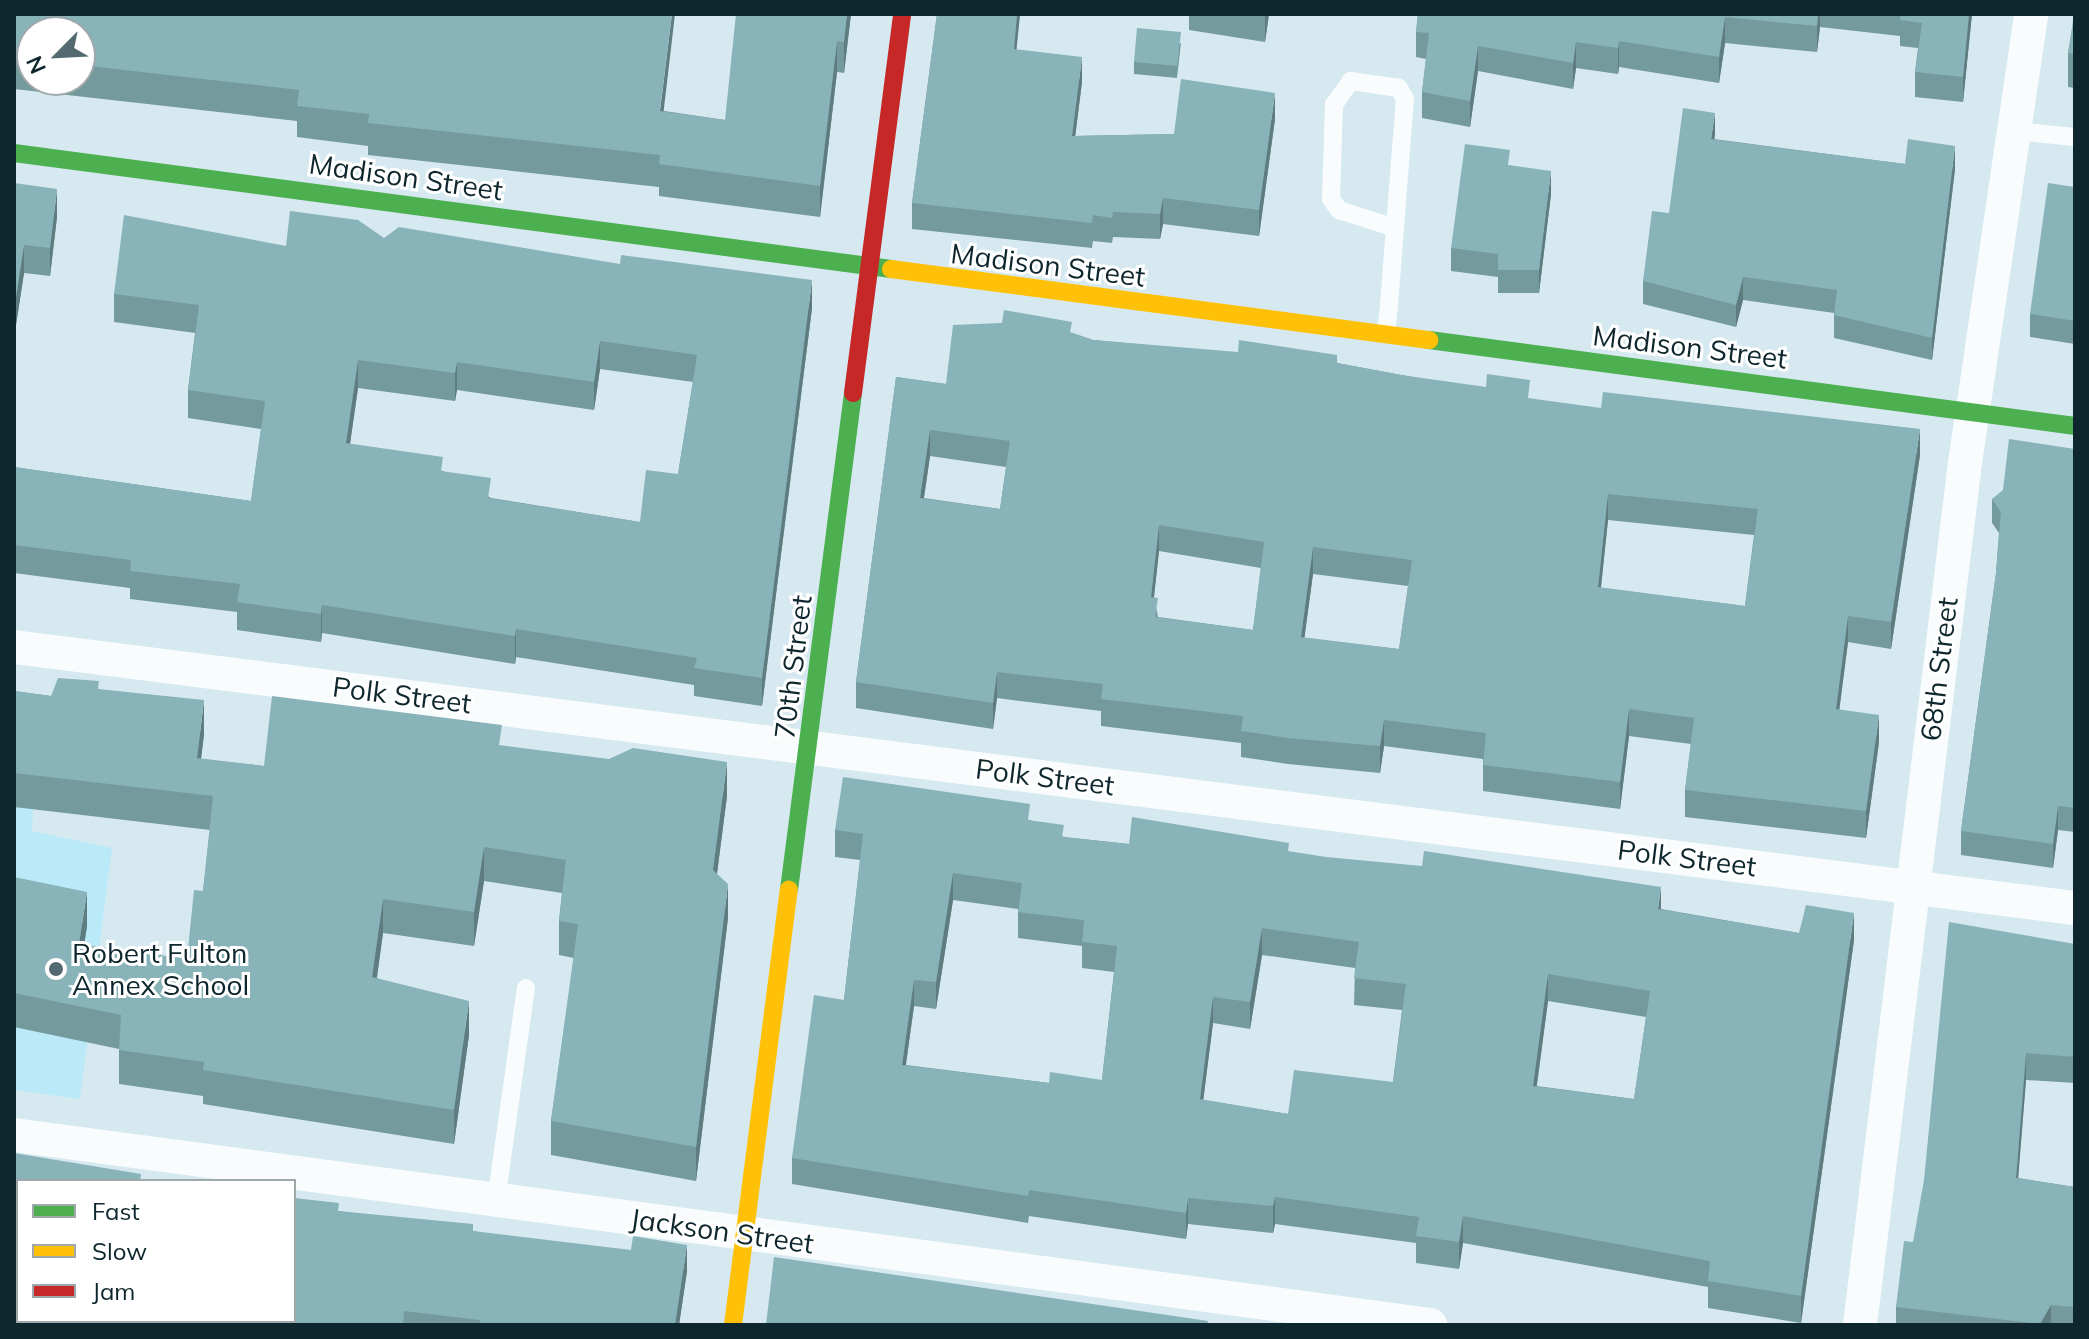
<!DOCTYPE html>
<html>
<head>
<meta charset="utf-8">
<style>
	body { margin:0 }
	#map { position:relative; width:2089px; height:1339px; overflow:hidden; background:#d6e9f0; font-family:Mulish,sans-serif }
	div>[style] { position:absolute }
	.built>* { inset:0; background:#bae9f8 }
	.lane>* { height:18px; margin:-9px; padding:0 9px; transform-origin:9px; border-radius:9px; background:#f9fcfd }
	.street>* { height:34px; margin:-17px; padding:0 17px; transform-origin:17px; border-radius:17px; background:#f9fcfd }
	.fast>* { height:18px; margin:-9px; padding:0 9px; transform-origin:9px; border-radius:9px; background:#4caf50 }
	.slow>* { height:18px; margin:-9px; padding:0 9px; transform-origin:9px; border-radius:9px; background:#ffc107 }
	.jam>* { height:18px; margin:-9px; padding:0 9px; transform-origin:9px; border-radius:9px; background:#c62828 }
	.wall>* { inset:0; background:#759a9e }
	.shaded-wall>* { inset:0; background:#5f7d81 }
	.building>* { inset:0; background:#88b3b8 }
	.dots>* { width:22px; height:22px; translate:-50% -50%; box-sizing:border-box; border:4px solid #fff; border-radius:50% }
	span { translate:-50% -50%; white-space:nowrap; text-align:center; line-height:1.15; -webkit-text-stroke:6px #fff; paint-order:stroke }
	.street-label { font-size:28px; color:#0e262d }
	.poi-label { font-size:28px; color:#0e262d }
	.left { translate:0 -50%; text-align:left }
	.frame { position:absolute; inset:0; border:16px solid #0e262d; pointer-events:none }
	.legend { position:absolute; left:16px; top:1179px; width:280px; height:144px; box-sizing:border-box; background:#fff; border:2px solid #9fa8ab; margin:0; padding:10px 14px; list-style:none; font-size:24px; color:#0e262d }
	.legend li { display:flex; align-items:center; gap:16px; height:40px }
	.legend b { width:40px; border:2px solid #9fa8ab }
	.north { position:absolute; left:16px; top:16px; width:80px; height:80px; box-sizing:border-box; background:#fff; border:2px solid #9fa8ab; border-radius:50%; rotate:246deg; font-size:22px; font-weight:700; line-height:32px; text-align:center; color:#0e262d }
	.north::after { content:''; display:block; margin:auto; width:28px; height:36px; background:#546a71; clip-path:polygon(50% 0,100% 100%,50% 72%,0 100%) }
</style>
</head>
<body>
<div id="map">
	<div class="built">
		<div style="clip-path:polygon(14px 708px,37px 711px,32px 831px,112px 848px,80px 1099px,14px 1090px)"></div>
	</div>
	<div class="lane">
		<div style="left:2015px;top:131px;width:60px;rotate:5.7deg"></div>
		<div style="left:1386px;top:334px;width:29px;rotate:-84deg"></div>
		<div style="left:1389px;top:305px;width:207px;rotate:-85.6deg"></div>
		<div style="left:1405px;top:99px;width:13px;rotate:-119deg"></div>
		<div style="left:1399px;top:88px;width:49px;rotate:-171.7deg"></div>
		<div style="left:1351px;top:81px;width:29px;rotate:126deg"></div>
		<div style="left:1334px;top:104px;width:95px;rotate:91.8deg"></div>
		<div style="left:1331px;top:199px;width:14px;rotate:54deg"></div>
		<div style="left:1339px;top:210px;width:59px;rotate:17.8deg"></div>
		<div style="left:496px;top:1201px;width:215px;rotate:-82deg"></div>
	</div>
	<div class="street">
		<div style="left:14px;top:647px;width:2077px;rotate:7.22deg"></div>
		<div style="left:14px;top:1135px;width:1429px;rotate:7.64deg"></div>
		<div style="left:1860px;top:1325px;width:868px;rotate:-83.06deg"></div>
		<div style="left:1965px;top:463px;width:454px;rotate:-81.6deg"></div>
	</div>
	<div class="fast">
		<div style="left:14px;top:153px;width:885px;rotate:7.53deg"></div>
		<div style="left:1429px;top:340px;width:652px;rotate:7.58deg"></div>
		<div style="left:789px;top:890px;width:501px;rotate:-82.66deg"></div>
	</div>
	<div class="slow">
		<div style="left:891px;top:269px;width:543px;rotate:7.52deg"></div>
		<div style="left:733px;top:1325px;width:439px;rotate:-82.7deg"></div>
	</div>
	<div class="jam">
		<div style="left:853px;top:393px;width:382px;rotate:-82.6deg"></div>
	</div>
	<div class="wall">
		<div style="clip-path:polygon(evenodd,14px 14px,725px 120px,851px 14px,844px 73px,837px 72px,820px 217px,659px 196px,659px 187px,368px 155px,368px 146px,297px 137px,297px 121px,14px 89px,14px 14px,32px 32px,80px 32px,80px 80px,32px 80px,32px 32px)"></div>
		<div style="clip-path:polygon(937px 14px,1020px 14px,1016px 50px,1082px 82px,1075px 136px,1174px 134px,1275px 119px,1259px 236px,1163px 224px,1160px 239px,1113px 237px,1112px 243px,1093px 241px,1092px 248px,912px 229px,912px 203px)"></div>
		<div style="clip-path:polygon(1189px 14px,1269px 14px,1265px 42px,1189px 30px)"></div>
		<div style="clip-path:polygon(1418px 14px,1972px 14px,1963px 102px,1915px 97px,1915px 72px,1918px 48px,1900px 46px,1900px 36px,1820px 27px,1817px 52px,1725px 43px,1719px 83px,1619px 67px,1618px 74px,1576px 68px,1573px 89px,1478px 71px,1470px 127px,1422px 118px,1422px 92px,1426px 59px,1416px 57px,1416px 32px)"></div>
		<div style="clip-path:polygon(2075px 14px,2075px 88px,2068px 87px,2068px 53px)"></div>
		<div style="clip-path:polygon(1181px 43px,1177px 78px,1134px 74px,1134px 62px)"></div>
		<div style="clip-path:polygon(1715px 135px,1714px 139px,1905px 164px,1955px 169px,1932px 360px,1834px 338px,1834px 313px,1743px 300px,1736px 327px,1643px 304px,1643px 281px,1669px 213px)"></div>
		<div style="clip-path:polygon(1510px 165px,1551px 194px,1539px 293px,1498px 293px,1498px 277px,1451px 271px,1451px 248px)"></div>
		<div style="clip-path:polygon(14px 183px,57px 217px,50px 276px,24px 273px,14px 338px)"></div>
		<div style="clip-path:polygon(2075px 187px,2075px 344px,2030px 337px,2030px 314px)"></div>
		<div style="clip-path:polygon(evenodd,384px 238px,812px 308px,762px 706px,694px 696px,694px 685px,516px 657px,515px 664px,322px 633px,321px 642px,237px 630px,237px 612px,130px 599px,130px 588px,14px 573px,14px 467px,251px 501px,261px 429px,188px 418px,188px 390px,195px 333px,114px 322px,114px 294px,286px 246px,384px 238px,600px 369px,693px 382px,678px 474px,640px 522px,491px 498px,443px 471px,350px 444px,358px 388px,455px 401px,457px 390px,594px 410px,600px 369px)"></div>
		<div style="clip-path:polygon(evenodd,1072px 333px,1093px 340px,1337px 363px,1530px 399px,1920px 455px,1891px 649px,1848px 642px,1839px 710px,1879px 742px,1866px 838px,1685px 817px,1685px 790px,1691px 744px,1629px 736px,1620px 809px,1483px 791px,1483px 759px,1384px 746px,1380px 773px,1288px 764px,1241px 757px,1241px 743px,1101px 726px,1101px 711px,997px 698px,993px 729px,856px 708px,856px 682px,896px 377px,946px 384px,1072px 333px,930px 456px,1006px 467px,1000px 509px,924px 498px,930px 456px,1072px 333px,1608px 520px,1754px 535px,1745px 606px,1601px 588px,1608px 520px,1072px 333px,1159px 551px,1261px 568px,1253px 630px,1158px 617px,1154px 597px,1159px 551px,1072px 333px,1313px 574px,1408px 586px,1399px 649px,1304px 638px,1313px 574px)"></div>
		<div style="clip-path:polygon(2075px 449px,2075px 832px,2058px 830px,2053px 868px,1961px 855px,1961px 831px,1996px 573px,1999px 533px,1992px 523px,1992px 499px)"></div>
		<div style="clip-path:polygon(99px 689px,204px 734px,201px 759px,264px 766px,502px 746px,727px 796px,717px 874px,728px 918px,696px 1181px,551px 1155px,551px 1121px,574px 958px,559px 955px,559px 921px,562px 893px,484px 881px,474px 946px,383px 933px,377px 978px,469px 1035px,454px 1144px,203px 1104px,203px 1096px,119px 1084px,119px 1049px,14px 1027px,14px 877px,87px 926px,84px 945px,187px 959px,203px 891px,210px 830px,14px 807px,14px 691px,51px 696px)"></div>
		<div style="clip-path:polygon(evenodd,1030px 820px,1064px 837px,1129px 844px,1289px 852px,1661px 909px,1799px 933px,1854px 940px,1801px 1323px,1708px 1308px,1708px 1287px,1463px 1243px,1459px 1269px,1416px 1263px,1416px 1243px,1275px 1224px,1273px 1233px,1188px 1224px,1186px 1239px,1029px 1216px,1028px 1223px,792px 1184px,792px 1158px,844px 1000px,860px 860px,835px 857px,835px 830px,1030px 820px,953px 900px,1018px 909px,1018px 938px,1082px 946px,1082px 968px,1114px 972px,1102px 1080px,1049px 1083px,906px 1065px,914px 1006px,936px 1009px,953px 900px,1030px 820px,1262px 955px,1355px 968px,1354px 1005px,1402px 1010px,1393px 1082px,1288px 1114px,1203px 1100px,1213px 1023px,1250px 1029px,1262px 955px,1030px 820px,1548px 1001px,1646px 1017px,1634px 1099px,1537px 1086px,1548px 1001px)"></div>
		<div style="clip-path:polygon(2075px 944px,2075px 1083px,2026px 1080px,2018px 1178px,2075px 1187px,2075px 1325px,1896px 1325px,1896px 1307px,1913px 1242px)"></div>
		<div style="clip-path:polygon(339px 1211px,473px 1231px,687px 1271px,679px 1325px,279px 1325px,279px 1321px)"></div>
	</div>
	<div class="shaded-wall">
		<div style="clip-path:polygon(672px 14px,675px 14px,660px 142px,660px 111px)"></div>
		<div style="clip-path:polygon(847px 14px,851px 14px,844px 73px,844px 42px)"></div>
		<div style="clip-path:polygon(1017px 14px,1020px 14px,1014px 75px,1014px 49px)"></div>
		<div style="clip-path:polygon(1265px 14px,1269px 14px,1265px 42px)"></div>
		<div style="clip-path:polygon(1818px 14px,1820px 14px,1820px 27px,1817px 52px,1817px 26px)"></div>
		<div style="clip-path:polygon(1969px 14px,1972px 14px,1963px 102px,1963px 77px)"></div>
		<div style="clip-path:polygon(1725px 17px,1725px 43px,1719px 83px,1719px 57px)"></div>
		<div style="clip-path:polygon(837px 41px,837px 72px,820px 217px,820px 186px)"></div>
		<div style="clip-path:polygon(1619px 41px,1619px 67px,1618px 74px,1618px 48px)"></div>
		<div style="clip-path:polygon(1576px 42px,1576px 68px,1573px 89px,1573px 63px)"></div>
		<div style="clip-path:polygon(1478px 46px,1478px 71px,1470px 127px,1470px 101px)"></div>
		<div style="clip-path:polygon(1082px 57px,1082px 82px,1072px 162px,1072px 136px)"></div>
		<div style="clip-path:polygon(1275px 93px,1275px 119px,1259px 236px,1259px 210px)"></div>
		<div style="clip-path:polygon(1715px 113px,1715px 135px,1711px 161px,1711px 139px)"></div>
		<div style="clip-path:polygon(1955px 146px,1955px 169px,1932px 360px,1932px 338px)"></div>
		<div style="clip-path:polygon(1551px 171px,1551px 194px,1539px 293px,1539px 270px)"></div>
		<div style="clip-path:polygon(57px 189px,57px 217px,50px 276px,50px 248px)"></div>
		<div style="clip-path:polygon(1163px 198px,1163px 224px,1160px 239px,1160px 214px)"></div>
		<div style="clip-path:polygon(24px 245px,24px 273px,14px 338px,14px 310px)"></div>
		<div style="clip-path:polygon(1743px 277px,1743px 300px,1736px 327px,1736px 305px)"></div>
		<div style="clip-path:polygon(812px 280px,812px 308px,762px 706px,762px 678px)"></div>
		<div style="clip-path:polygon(600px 341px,600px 369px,594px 410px,594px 382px)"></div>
		<div style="clip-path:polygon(358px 360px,358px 388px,346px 471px,346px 443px)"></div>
		<div style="clip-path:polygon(457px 362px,457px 390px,455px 401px,455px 373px)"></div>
		<div style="clip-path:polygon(1920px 429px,1920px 455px,1891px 649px,1891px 622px)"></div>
		<div style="clip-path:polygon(930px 430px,930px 456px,920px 524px,920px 498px)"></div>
		<div style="clip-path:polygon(1608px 494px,1608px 520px,1598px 614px,1598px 587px)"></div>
		<div style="clip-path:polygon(1159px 525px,1159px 551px,1151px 623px,1151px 597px)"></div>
		<div style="clip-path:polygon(1313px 547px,1313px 574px,1301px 664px,1301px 637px)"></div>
		<div style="clip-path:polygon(322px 605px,322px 633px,321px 642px,321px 614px)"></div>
		<div style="clip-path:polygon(1848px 616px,1848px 642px,1836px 736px,1836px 709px)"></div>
		<div style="clip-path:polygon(516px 629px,516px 657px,515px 664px,515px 636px)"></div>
		<div style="clip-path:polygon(997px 672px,997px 698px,993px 729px,993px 703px)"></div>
		<div style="clip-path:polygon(204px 700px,204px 734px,197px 793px,197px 758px)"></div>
		<div style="clip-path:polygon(1629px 709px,1629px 736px,1620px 809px,1620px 782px)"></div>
		<div style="clip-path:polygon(1879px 715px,1879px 742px,1866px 838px,1866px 811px)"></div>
		<div style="clip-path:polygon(1384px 720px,1384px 746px,1380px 773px,1380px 746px)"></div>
		<div style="clip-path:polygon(727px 762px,727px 796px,713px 904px,713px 870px)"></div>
		<div style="clip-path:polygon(2058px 806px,2058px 830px,2053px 868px,2053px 844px)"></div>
		<div style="clip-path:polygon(484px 847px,484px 881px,474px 946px,474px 912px)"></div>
		<div style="clip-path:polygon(953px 873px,953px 900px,936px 1009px,936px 982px)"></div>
		<div style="clip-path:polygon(728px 884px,728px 918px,696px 1181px,696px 1147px)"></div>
		<div style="clip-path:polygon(1661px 887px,1661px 913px,1658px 909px)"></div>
		<div style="clip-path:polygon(87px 892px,87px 926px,79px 978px,79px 944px)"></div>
		<div style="clip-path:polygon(383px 899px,383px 933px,372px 1011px,372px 977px)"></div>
		<div style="clip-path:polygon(1854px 913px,1854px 940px,1801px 1323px,1801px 1296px)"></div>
		<div style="clip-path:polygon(1262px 928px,1262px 955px,1250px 1029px,1250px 1002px)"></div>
		<div style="clip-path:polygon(1548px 974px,1548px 1001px,1533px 1112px,1533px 1086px)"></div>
		<div style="clip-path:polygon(914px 980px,914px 1006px,902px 1091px,902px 1065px)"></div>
		<div style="clip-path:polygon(1213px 997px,1213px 1023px,1200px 1126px,1200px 1099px)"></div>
		<div style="clip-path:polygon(469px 1001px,469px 1035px,454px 1144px,454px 1110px)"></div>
		<div style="clip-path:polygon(2026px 1053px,2026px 1080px,2016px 1205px,2016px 1178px)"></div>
		<div style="clip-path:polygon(1275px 1197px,1275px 1224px,1273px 1233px,1273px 1206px)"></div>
		<div style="clip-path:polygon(1188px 1198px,1188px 1224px,1186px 1239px,1186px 1213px)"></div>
		<div style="clip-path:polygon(1463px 1216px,1463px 1243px,1459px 1269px,1459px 1242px)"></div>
		<div style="clip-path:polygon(687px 1245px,687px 1271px,679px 1325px,675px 1325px)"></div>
		<div style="clip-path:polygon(2051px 1305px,2051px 1325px,2040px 1325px,2040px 1324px)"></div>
	</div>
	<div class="building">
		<div style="clip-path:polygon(14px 14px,672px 14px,660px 111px,725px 120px,736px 14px,847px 14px,844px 42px,837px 41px,820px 186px,659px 164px,660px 155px,368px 123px,369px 114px,297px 106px,299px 90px,80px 65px,80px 32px,32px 32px,32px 60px,14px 58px)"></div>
		<div style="clip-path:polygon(937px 14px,1017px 14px,1014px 49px,1082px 57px,1072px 136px,1174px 134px,1181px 79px,1275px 93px,1259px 210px,1163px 198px,1160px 214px,1113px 212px,1112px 218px,1093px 215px,1092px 223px,912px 203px)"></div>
		<div style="clip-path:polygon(1418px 14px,1818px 14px,1817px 26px,1725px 17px,1719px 57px,1619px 41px,1618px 48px,1576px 42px,1573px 63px,1478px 46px,1470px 101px,1422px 92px,1429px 33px,1416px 32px)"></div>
		<div style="clip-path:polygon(1901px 14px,1969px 14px,1963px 77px,1915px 72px,1922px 23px,1900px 20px)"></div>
		<div style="clip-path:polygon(2074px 14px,2075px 14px,2075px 54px,2068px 53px)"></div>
		<div style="clip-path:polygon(1137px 28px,1181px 32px,1177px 66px,1134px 62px)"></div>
		<div style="clip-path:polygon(1683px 108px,1715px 113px,1711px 139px,1905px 164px,1908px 139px,1955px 146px,1932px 338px,1834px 315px,1837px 290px,1743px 277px,1736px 305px,1643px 281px,1652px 211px,1669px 213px)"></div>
		<div style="clip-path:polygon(1465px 144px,1510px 150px,1508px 165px,1551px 171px,1539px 270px,1498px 270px,1498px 254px,1451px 248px)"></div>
		<div style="clip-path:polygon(14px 183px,57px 189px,50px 248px,24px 245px,14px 310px)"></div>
		<div style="clip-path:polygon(2048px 183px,2075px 187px,2075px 321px,2030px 314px)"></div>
		<div style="clip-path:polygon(evenodd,290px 211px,358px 220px,384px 238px,399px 227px,620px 264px,621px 255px,812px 280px,762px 678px,694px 668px,697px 658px,516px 629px,515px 636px,322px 605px,321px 614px,237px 602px,240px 584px,130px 571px,131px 560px,14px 545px,14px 467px,251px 501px,265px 401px,188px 390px,199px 305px,114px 294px,124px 215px,286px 246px,290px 211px,600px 341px,697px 355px,678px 474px,646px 470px,640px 522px,488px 498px,491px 478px,441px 471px,443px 457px,346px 443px,358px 360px,455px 373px,457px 362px,594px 382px,600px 341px)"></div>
		<div style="clip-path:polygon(evenodd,1004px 310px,1072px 322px,1070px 332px,1093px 340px,1238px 352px,1239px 340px,1337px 355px,1337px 363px,1401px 375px,1486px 387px,1487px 374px,1530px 380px,1528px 398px,1601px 408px,1603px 392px,1920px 429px,1891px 622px,1848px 616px,1836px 709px,1879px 715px,1866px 811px,1685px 790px,1694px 718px,1629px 709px,1620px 782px,1483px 765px,1486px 733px,1384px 720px,1380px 746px,1288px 738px,1241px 731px,1243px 716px,1101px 699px,1103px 684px,997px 672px,993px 703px,856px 682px,896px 377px,946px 384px,953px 325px,1002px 323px,1004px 310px,930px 430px,1010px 441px,1000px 509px,920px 498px,930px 430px,1004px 310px,1608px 494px,1758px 509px,1745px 606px,1598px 587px,1608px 494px,1004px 310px,1159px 525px,1264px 542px,1253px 630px,1155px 617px,1158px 598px,1151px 597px,1159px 525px,1004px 310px,1313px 547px,1412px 560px,1399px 649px,1301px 637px,1313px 547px)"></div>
		<div style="clip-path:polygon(2009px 439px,2075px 449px,2075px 808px,2058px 806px,2053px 844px,1961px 831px,1996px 573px,2001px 512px,1992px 499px,2003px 490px)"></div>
		<div style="clip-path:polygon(58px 678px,99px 681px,98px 689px,204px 700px,197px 758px,264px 766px,272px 696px,502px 725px,499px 745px,609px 759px,633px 748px,727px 762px,713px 870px,728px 884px,696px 1147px,551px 1121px,578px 924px,559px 921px,566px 860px,484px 847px,474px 912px,383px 899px,372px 977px,469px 1001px,454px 1110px,203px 1070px,204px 1062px,119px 1050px,121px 1015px,14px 993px,14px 877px,87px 892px,79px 944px,187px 959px,194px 890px,203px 891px,213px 796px,14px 773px,14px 691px,51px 696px)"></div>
		<div style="clip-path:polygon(evenodd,843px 777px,1030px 804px,1028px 820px,1064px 825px,1062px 837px,1129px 844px,1132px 817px,1289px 843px,1288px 851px,1326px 857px,1422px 866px,1424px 851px,1661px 887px,1658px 909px,1799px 933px,1806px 905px,1854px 913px,1801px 1296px,1708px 1281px,1710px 1261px,1463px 1216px,1459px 1242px,1416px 1236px,1419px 1217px,1275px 1197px,1273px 1206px,1188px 1198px,1186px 1213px,1029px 1190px,1028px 1196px,792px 1158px,814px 995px,844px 1000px,863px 834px,835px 830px,843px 777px,953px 873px,1022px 883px,1018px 912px,1084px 920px,1082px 942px,1117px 946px,1102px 1080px,1050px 1072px,1049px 1083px,902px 1065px,914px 980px,936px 982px,953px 873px,843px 777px,1262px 928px,1359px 942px,1354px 978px,1406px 984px,1393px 1082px,1294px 1070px,1288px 1114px,1200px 1099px,1213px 997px,1250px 1002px,1262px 928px,843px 777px,1548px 974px,1650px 991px,1634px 1099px,1533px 1086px,1548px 974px)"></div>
		<div style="clip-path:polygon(1949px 922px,2075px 944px,2075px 1057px,2026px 1053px,2016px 1178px,2075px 1187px,2075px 1307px,2051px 1305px,2040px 1324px,1896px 1307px,1904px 1241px,1913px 1242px,1924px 1180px)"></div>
		<div style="clip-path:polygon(14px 1153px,141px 1174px,140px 1181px,18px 1181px,18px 1321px,67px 1321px,66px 1325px,14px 1325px)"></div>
		<div style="clip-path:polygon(294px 1198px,339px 1203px,338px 1211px,473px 1224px,473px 1231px,631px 1250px,633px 1236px,687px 1245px,675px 1325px,479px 1325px,480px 1320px,404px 1311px,403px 1325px,300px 1325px,279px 1323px,279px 1321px,294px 1321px)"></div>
		<div style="clip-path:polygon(774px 1257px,1208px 1321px,1207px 1325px,766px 1325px)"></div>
		<div style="clip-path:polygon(143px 1321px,182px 1321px,181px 1325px,143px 1325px)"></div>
	</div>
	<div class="dots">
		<div style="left:56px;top:969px;background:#546a71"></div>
	</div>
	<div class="street-label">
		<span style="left:406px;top:177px;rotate:8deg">Madison Street</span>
		<span style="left:1048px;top:265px;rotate:7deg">Madison Street</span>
		<span style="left:1690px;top:347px;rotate:7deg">Madison Street</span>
		<span style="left:793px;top:667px;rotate:-83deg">70th Street</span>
		<span style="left:1939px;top:669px;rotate:-83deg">68th Street</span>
		<span style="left:402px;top:695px;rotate:7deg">Polk Street</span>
		<span style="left:1045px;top:777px;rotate:7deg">Polk Street</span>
		<span style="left:1687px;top:858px;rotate:7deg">Polk Street</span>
		<span style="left:722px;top:1231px;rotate:8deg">Jackson Street</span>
	</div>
	<div class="poi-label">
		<span class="left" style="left:72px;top:969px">Robert Fulton<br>Annex School</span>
	</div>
	<div class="frame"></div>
	<ul class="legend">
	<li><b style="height:10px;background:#4caf50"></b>Fast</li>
	<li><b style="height:10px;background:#ffc107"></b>Slow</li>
	<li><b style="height:10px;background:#c62828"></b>Jam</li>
	</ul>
	<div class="north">N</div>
</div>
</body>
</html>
